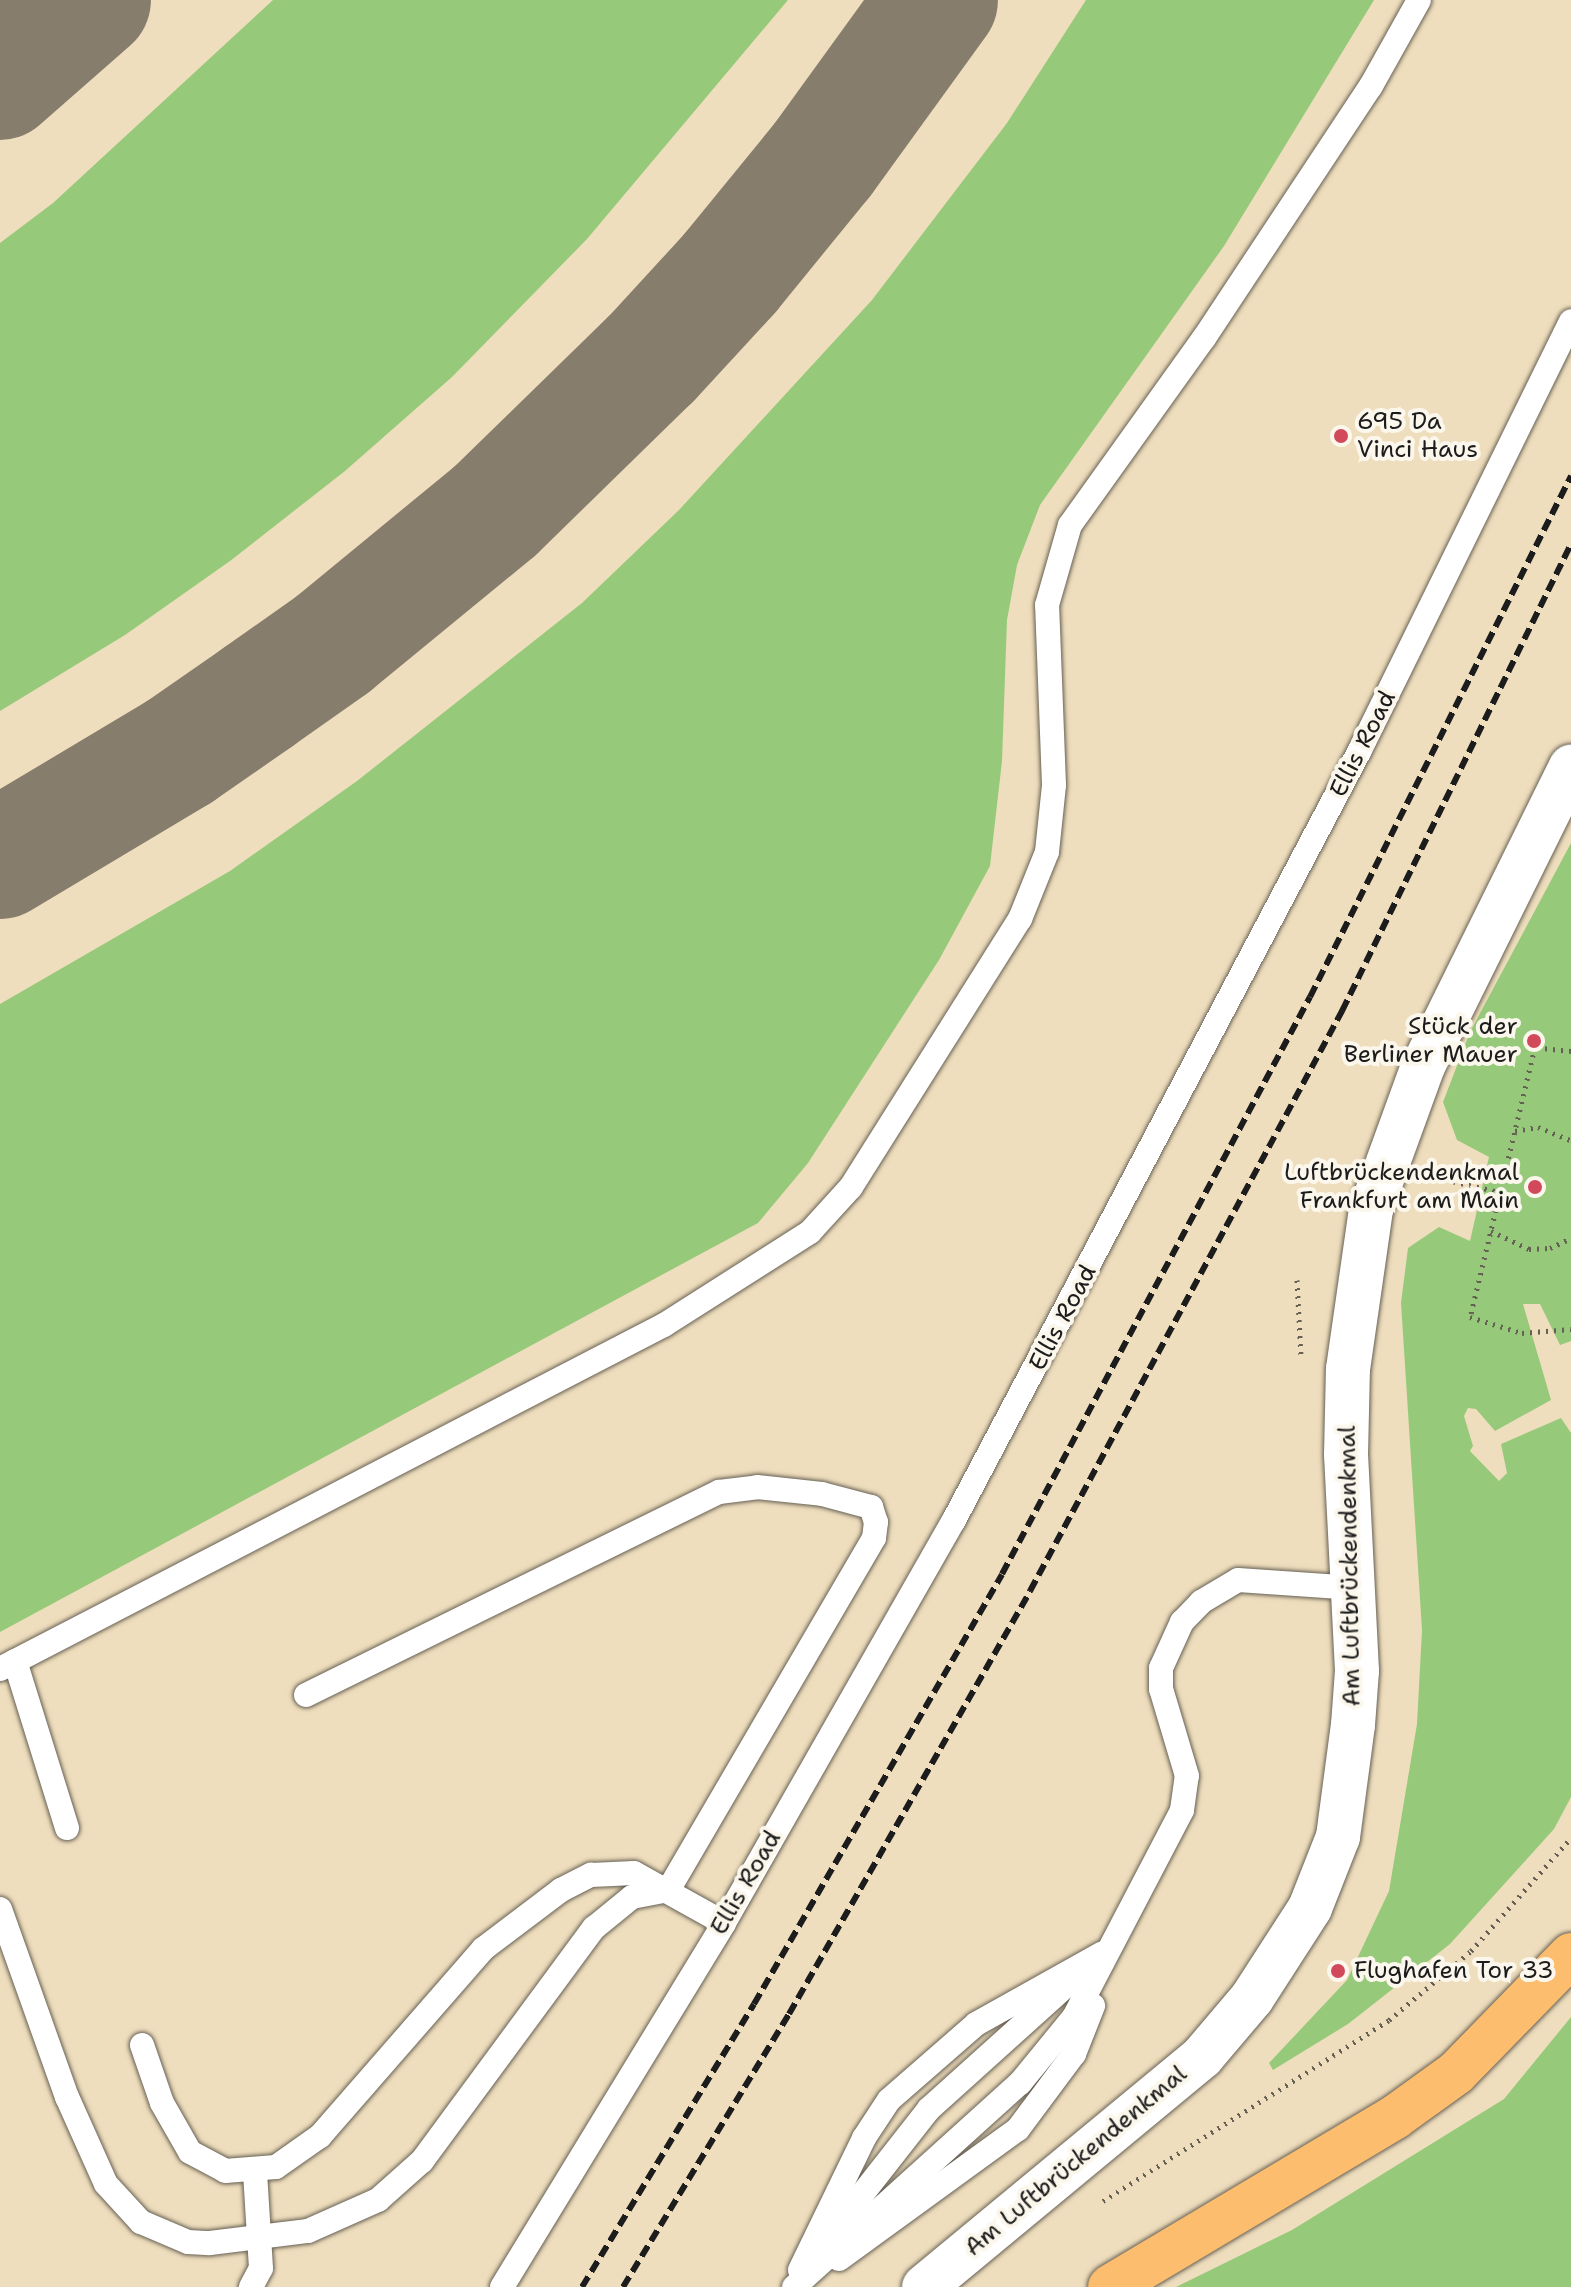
<!DOCTYPE html>
<html>
<head>
<meta charset="utf-8">
<style>
	body { margin:0 }
	#map { position:relative; width:1571px; height:2287px; overflow:hidden; background:#efdebd; font-family:"Shantell Sans",sans-serif }
	div>[style] { position:absolute }
	.green>* { inset:0; background:#96ca7a }
	.taxiway>* { height:120px; margin:-60px; padding:0 60px; transform-origin:60px; border-radius:60px; background:#867d6c }
	.path>* { height:5px; margin-top:-2.5px; transform-origin:0; background:repeating-linear-gradient(90deg,#666054 0 2px,transparent 0 8px) }
	.roads { filter:drop-shadow(0 0 2px #666054) drop-shadow(0 0 2px #666054) }
	.lane>* { height:24px; margin:-12px; padding:0 12px; transform-origin:12px; border-radius:12px; background:#fff }
	.street>* { height:44px; margin:-22px; padding:0 22px; transform-origin:22px; border-radius:22px; background:#fff }
	.highway>* { height:44px; margin:-22px; padding:0 22px; transform-origin:22px; border-radius:22px; background:#fcbd6f }
	.rail>* { height:6px; margin-top:-3px; transform-origin:0; background:repeating-linear-gradient(90deg,#1c1c1c 0 12px,transparent 0 18px) }
	.dots>* { width:22px; height:22px; translate:-50% -50%; box-sizing:border-box; border:4px solid #fbf7ec; border-radius:50% }
	span { translate:-50% -50%; white-space:nowrap; text-align:center; line-height:1.15; -webkit-text-stroke:8px #fbf7ec; paint-order:stroke }
	.poi-label { font-size:24px; color:#1c1c1c }
	.left { translate:0 -50%; text-align:left }
	.right { translate:-100% -50%; text-align:right }
	.street-label { font-size:24px; color:#1c1c1c }
</style>
</head>
<body>
<div id="map">
	<div class="green">
		<div style="clip-path:polygon(273px 0,788px 0,587px 239px,452px 377px,345px 471px,230px 561px,125px 635px,0 711px,0 243px,53px 203px)"></div>
		<div style="clip-path:polygon(1086px 0,1374px 0,1224px 246px,1040px 505px,1017px 565px,1007px 620px,1002px 761px,990px 866px,939px 960px,808px 1163px,758px 1223px,0 1632px,0 1004px,230px 871px,357px 781px,582px 603px,679px 510px,872px 300px,1007px 123px)"></div>
		<div style="clip-path:polygon(1571px 843px,1571px 1341px,1560px 1345px,1540px 1304px,1523px 1304px,1551px 1400px,1495px 1431px,1476px 1409px,1468px 1408px,1464px 1416px,1473px 1446px,1470px 1451px,1499px 1481px,1507px 1473px,1501px 1444px,1561px 1418px,1571px 1433px,1571px 1797px,1554px 1829px,1450px 1944px,1348px 2024px,1273px 2070px,1269px 2063px,1347px 1980px,1389px 1891px,1417px 1724px,1422px 1630px,1401px 1303px,1408px 1248px,1439px 1227px,1470px 1241px,1489px 1157px,1457px 1140px,1443px 1102px,1470px 1032px)"></div>
		<div style="clip-path:polygon(1571px 2017px,1571px 2287px,1176px 2287px,1292px 2230px,1504px 2099px)"></div>
	</div>
	<div class="taxiway">
		<div style="left:0;top:80px;width:121px;rotate:-41.3deg"></div>
		<div style="left:0;top:859px;width:209px;rotate:-30.9deg"></div>
		<div style="left:179px;top:752px;width:96px;rotate:-34.8deg"></div>
		<div style="left:258px;top:697px;width:92px;rotate:-35.2deg"></div>
		<div style="left:333px;top:644px;width:211px;rotate:-39.4deg"></div>
		<div style="left:496px;top:510px;width:216px;rotate:-44.3deg"></div>
		<div style="left:651px;top:359px;width:117px;rotate:-47.4deg"></div>
		<div style="left:730px;top:273px;width:147px;rotate:-50.8deg"></div>
		<div style="left:823px;top:159px;width:196px;rotate:-54.1deg"></div>
	</div>
	<div class="path">
		<div style="left:1571px;top:1051px;width:36px;rotate:-174deg"></div>
		<div style="left:1535px;top:1047px;width:278px;rotate:103.5deg"></div>
		<div style="left:1470px;top:1317px;width:54px;rotate:17.1deg"></div>
		<div style="left:1522px;top:1333px;width:49px;rotate:-4.7deg"></div>
		<div style="left:1515px;top:1131px;width:23px;rotate:-10deg"></div>
		<div style="left:1538px;top:1127px;width:35px;rotate:22deg"></div>
		<div style="left:1430px;top:1176px;width:72px;rotate:12.9deg"></div>
		<div style="left:1491px;top:1231px;width:42px;rotate:25.3deg"></div>
		<div style="left:1529px;top:1249px;width:21px;rotate:-3deg"></div>
		<div style="left:1550px;top:1248px;width:23px;rotate:-25deg"></div>
		<div style="left:1297px;top:1280px;width:77px;rotate:87deg"></div>
		<div style="left:1103px;top:2201px;width:338px;rotate:-32.3deg"></div>
		<div style="left:1389px;top:2020px;width:107px;rotate:-40.1deg"></div>
		<div style="left:1471px;top:1951px;width:151px;rotate:-48.5deg"></div>
	</div>
	<div class="roads">
		<div class="lane">
			<div style="left:15px;top:1661px;width:175px;rotate:72.7deg"></div>
			<div style="left:0;top:1669px;width:748px;rotate:-27.39deg"></div>
			<div style="left:664px;top:1325px;width:173px;rotate:-32.5deg"></div>
			<div style="left:810px;top:1232px;width:61px;rotate:-47.7deg"></div>
			<div style="left:851px;top:1187px;width:317px;rotate:-57.8deg"></div>
			<div style="left:1020px;top:919px;width:72px;rotate:-68.1deg"></div>
			<div style="left:1047px;top:852px;width:67px;rotate:-84deg"></div>
			<div style="left:1054px;top:785px;width:180px;rotate:-92.2deg"></div>
			<div style="left:1047px;top:605px;width:83px;rotate:-74deg"></div>
			<div style="left:1070px;top:525px;width:230px;rotate:-54.4deg"></div>
			<div style="left:1204px;top:338px;width:302px;rotate:-56.5deg"></div>
			<div style="left:1371px;top:86px;width:98px;rotate:-60.8deg"></div>
			<div style="left:306px;top:1695px;width:460px;rotate:-26.2deg"></div>
			<div style="left:719px;top:1492px;width:38px;rotate:-7deg"></div>
			<div style="left:757px;top:1487px;width:65px;rotate:6.1deg"></div>
			<div style="left:822px;top:1494px;width:51px;rotate:14.9deg"></div>
			<div style="left:871px;top:1507px;width:16px;rotate:72deg"></div>
			<div style="left:876px;top:1522px;width:16px;rotate:97deg"></div>
			<div style="left:874px;top:1538px;width:408px;rotate:120.3deg"></div>
			<div style="left:0;top:1909px;width:200px;rotate:70.4deg"></div>
			<div style="left:67px;top:2097px;width:95px;rotate:65.9deg"></div>
			<div style="left:106px;top:2184px;width:52px;rotate:47.4deg"></div>
			<div style="left:141px;top:2222px;width:51px;rotate:23.1deg"></div>
			<div style="left:188px;top:2242px;width:22px;rotate:3deg"></div>
			<div style="left:210px;top:2243px;width:99px;rotate:-7deg"></div>
			<div style="left:308px;top:2231px;width:77px;rotate:-23.9deg"></div>
			<div style="left:378px;top:2200px;width:59px;rotate:-41.6deg"></div>
			<div style="left:422px;top:2161px;width:290px;rotate:-53.6deg"></div>
			<div style="left:594px;top:1928px;width:49px;rotate:-39.2deg"></div>
			<div style="left:632px;top:1897px;width:37px;rotate:-11deg"></div>
			<div style="left:142px;top:2045px;width:61px;rotate:71deg"></div>
			<div style="left:162px;top:2103px;width:56px;rotate:60.3deg"></div>
			<div style="left:190px;top:2152px;width:40px;rotate:28deg"></div>
			<div style="left:225px;top:2171px;width:51px;rotate:-4.5deg"></div>
			<div style="left:276px;top:2167px;width:54px;rotate:-35.2deg"></div>
			<div style="left:320px;top:2136px;width:248px;rotate:-48.9deg"></div>
			<div style="left:483px;top:1949px;width:98px;rotate:-37.1deg"></div>
			<div style="left:561px;top:1890px;width:34px;rotate:-27deg"></div>
			<div style="left:591px;top:1875px;width:43px;rotate:-2.7deg"></div>
			<div style="left:634px;top:1873px;width:103px;rotate:29.1deg"></div>
			<div style="left:831px;top:2234px;width:159px;rotate:-51.9deg"></div>
			<div style="left:929px;top:2109px;width:191px;rotate:-42deg"></div>
			<div style="left:839px;top:2259px;width:221px;rotate:-36deg"></div>
			<div style="left:1018px;top:2129px;width:94px;rotate:-53.3deg"></div>
			<div style="left:1074px;top:2054px;width:52px;rotate:-68.4deg"></div>
			<div style="left:800px;top:2270px;width:147px;rotate:-64.1deg"></div>
			<div style="left:864px;top:2138px;width:45px;rotate:-56.7deg"></div>
			<div style="left:889px;top:2100px;width:116px;rotate:-41.1deg"></div>
			<div style="left:976px;top:2024px;width:145px;rotate:-29.2deg"></div>
			<div style="left:251px;top:2287px;width:21px;rotate:-62deg"></div>
			<div style="left:261px;top:2268px;width:96px;rotate:-93.6deg"></div>
			<div style="left:502px;top:2287px;width:426px;rotate:-58.6deg"></div>
			<div style="left:724px;top:1923px;width:464px;rotate:-60.3deg"></div>
			<div style="left:954px;top:1520px;width:868px;rotate:-62.2deg"></div>
			<div style="left:1359px;top:752px;width:480px;rotate:-63.8deg"></div>
			<div style="left:794px;top:2287px;width:304px;rotate:-42.1deg"></div>
			<div style="left:1020px;top:2083px;width:85px;rotate:-50.7deg"></div>
			<div style="left:1074px;top:2017px;width:233px;rotate:-62.4deg"></div>
			<div style="left:1182px;top:1810px;width:34px;rotate:-82deg"></div>
			<div style="left:1187px;top:1776px;width:91px;rotate:-106.6deg"></div>
			<div style="left:1161px;top:1689px;width:21px;rotate:-90deg"></div>
			<div style="left:1161px;top:1668px;width:51px;rotate:-65.5deg"></div>
			<div style="left:1182px;top:1622px;width:28px;rotate:-46deg"></div>
			<div style="left:1201px;top:1602px;width:43px;rotate:-30.7deg"></div>
			<div style="left:1238px;top:1580px;width:117px;rotate:3.9deg"></div>
		</div>
		<div class="street">
			<div style="left:924px;top:2287px;width:361px;rotate:-39.6deg"></div>
			<div style="left:1202px;top:2057px;width:77px;rotate:-49.7deg"></div>
			<div style="left:1252px;top:1998px;width:107px;rotate:-57.2deg"></div>
			<div style="left:1310px;top:1908px;width:76px;rotate:-68.5deg"></div>
			<div style="left:1338px;top:1837px;width:113px;rotate:-82.4deg"></div>
			<div style="left:1353px;top:1725px;width:54px;rotate:-85.8deg"></div>
			<div style="left:1357px;top:1671px;width:216px;rotate:-92.9deg"></div>
			<div style="left:1346px;top:1455px;width:86px;rotate:-88.7deg"></div>
			<div style="left:1348px;top:1369px;width:162px;rotate:-81.8deg"></div>
			<div style="left:1371px;top:1209px;width:152px;rotate:-70deg"></div>
			<div style="left:1423px;top:1066px;width:334px;rotate:-63.7deg"></div>
		</div>
		<div class="highway">
			<div style="left:1110px;top:2287px;width:332px;rotate:-30.8deg"></div>
			<div style="left:1395px;top:2117px;width:75px;rotate:-35.8deg"></div>
			<div style="left:1456px;top:2073px;width:165px;rotate:-45.7deg"></div>
		</div>
	</div>
	<div class="rail">
		<div style="left:582px;top:2287px;width:331px;rotate:-58.7deg"></div>
		<div style="left:754px;top:2004px;width:496px;rotate:-60deg"></div>
		<div style="left:1002px;top:1574px;width:654px;rotate:-61.91deg"></div>
		<div style="left:1310px;top:997px;width:583px;rotate:-63.39deg"></div>
		<div style="left:623px;top:2287px;width:320px;rotate:-58.7deg"></div>
		<div style="left:789px;top:2014px;width:487px;rotate:-60.3deg"></div>
		<div style="left:1030px;top:1591px;width:659px;rotate:-61.72deg"></div>
		<div style="left:1342px;top:1011px;width:520px;rotate:-63.88deg"></div>
	</div>
	<div class="dots">
		<div style="left:1341px;top:436px;background:#d1495b"></div>
		<div style="left:1534px;top:1041px;background:#d1495b"></div>
		<div style="left:1535px;top:1187px;background:#d1495b"></div>
		<div style="left:1338px;top:1971px;background:#d1495b"></div>
	</div>
	<div class="poi-label">
		<span class="left" style="left:1357px;top:436px">695 Da<br>Vinci Haus</span>
		<span class="right" style="left:1518px;top:1041px">Stück der<br>Berliner Mauer</span>
		<span class="right" style="left:1519px;top:1187px">Luftbrückendenkmal<br>Frankfurt am Main</span>
		<span class="left" style="left:1354px;top:1971px">Flughafen Tor 33</span>
	</div>
	<div class="street-label">
		<span style="left:1363px;top:744px;rotate:-63deg">Ellis Road</span>
		<span style="left:1063px;top:1318px;rotate:-62deg">Ellis Road</span>
		<span style="left:1350px;top:1566px;rotate:-91deg">Am Luftbrückendenkmal</span>
		<span style="left:746px;top:1883px;rotate:-60deg">Ellis Road</span>
		<span style="left:1076px;top:2161px;rotate:-40deg">Am Luftbrückendenkmal</span>
	</div>
</div>
</body>
</html>
